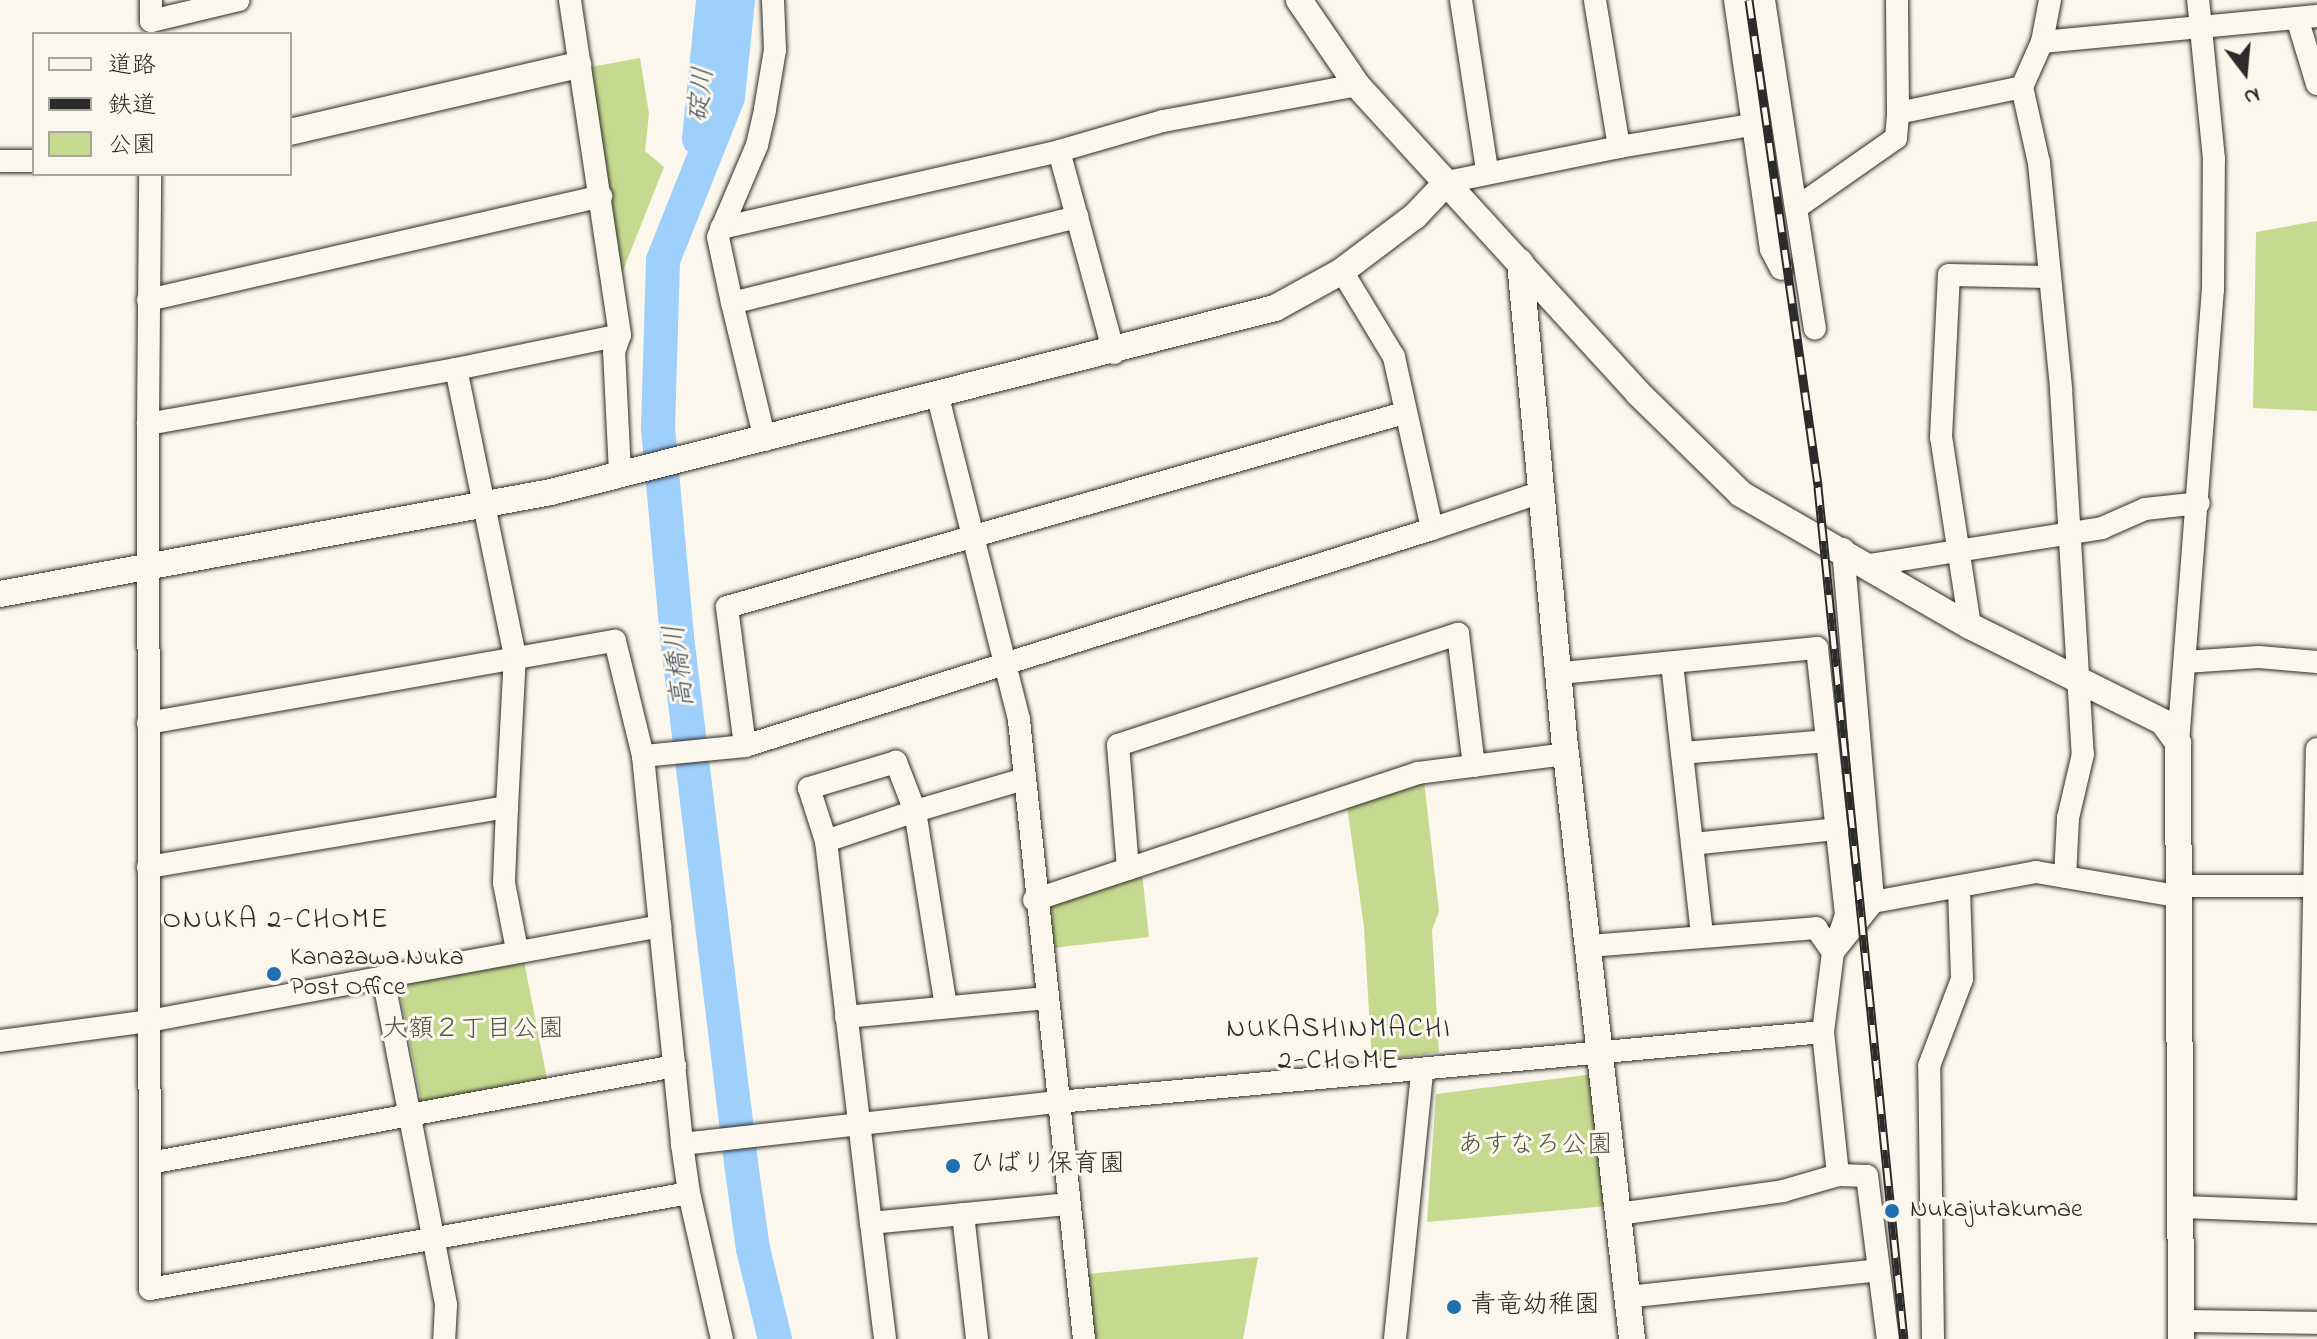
<!DOCTYPE html>
<html>
<head>
<meta charset="utf-8">
<style>
	body { margin:0 }
	#map { position:relative; width:2317px; height:1339px; overflow:hidden; background:#fbf7ec; font-family:"Indie Flower","Klee One",sans-serif }
	div>[style] { position:absolute }
	.green>* { inset:0; background:#c5da8f }
	.river>* { height:34px; margin:-17px; padding:0 17px; transform-origin:17px; border-radius:17px; background:#9fcffb }
	.roads { filter:drop-shadow(0 0 2px #2b2b2b) drop-shadow(0 0 2px #2b2b2b) }
	.minor>* { height:22px; margin:-11px; padding:0 11px; transform-origin:11px; border-radius:11px; background:#fbf7ec }
	.tertiary>* { height:26px; margin:-13px; padding:0 13px; transform-origin:13px; border-radius:13px; background:#fbf7ec }
	.rail>* { height:9px; margin-top:-4.5px; transform-origin:0; background:repeating-linear-gradient(90deg,#fbf7ec 0 18px,#2b2b2b 0 36px); box-sizing:border-box; border-block:2px solid #2b2b2b }
	.dots>* { width:22px; height:22px; translate:-50% -50%; box-sizing:border-box; border:4px solid #fbf7ec; border-radius:50% }
	span { translate:-50% -50%; white-space:nowrap; text-align:center; line-height:1.15; -webkit-text-stroke:6px #fbf7ec; paint-order:stroke }
	.poi-label { font-size:26px; color:#2b2b2b }
	.left { translate:0 -50%; text-align:left }
	.park-label { font-size:26px; color:#525744 }
	.water-label { font-size:28px; color:#48545f; font-style:italic }
	.neighbourhood-label { font-size:28px; color:#2b2b2b; letter-spacing:2px }
	.legend { position:absolute; left:32px; top:32px; width:260px; height:144px; box-sizing:border-box; background:#fbf7ec; border:2px solid #a8a59f; margin:0; padding:10px 14px; list-style:none; font-size:24px; color:#2b2b2b }
	.legend li { display:flex; align-items:center; gap:16px; height:40px }
	.legend b { width:40px; border:2px solid #a8a59f }
	.north { position:absolute; left:2205px; top:32px; width:80px; height:80px; -webkit-text-stroke:6px #fbf7ec; paint-order:stroke; rotate:164deg; font-size:22px; font-weight:700; line-height:32px; text-align:center; color:#2b2b2b }
	.north::after { content:''; display:block; margin:auto; width:28px; height:36px; background:#2b2b2b; clip-path:polygon(50% 0,100% 100%,50% 72%,0 100%) }
</style>
</head>
<body>
<div id="map">
	<div class="green">
		<div style="clip-path:polygon(640px 58px,649px 114px,645px 151px,664px 167px,622px 273px,585px 68px)"></div>
		<div style="clip-path:polygon(2317px 221px,2317px 411px,2253px 408px,2256px 232px)"></div>
		<div style="clip-path:polygon(1424px 781px,1439px 911px,1432px 930px,1439px 1052px,1372px 1062px,1364px 927px,1347px 806px)"></div>
		<div style="clip-path:polygon(1142px 873px,1149px 937px,1052px 948px,1051px 905px)"></div>
		<div style="clip-path:polygon(523px 956px,548px 1084px,423px 1109px,397px 979px)"></div>
		<div style="clip-path:polygon(1594px 1074px,1607px 1206px,1427px 1222px,1436px 1094px)"></div>
		<div style="clip-path:polygon(1258px 1257px,1243px 1339px,1094px 1339px,1088px 1274px)"></div>
	</div>
	<div class="river">
		<div style="left:738px;top:0;width:98px;rotate:95.9deg"></div>
		<div style="left:728px;top:97px;width:175px;rotate:111.7deg"></div>
		<div style="left:663px;top:260px;width:168px;rotate:91.7deg"></div>
		<div style="left:658px;top:428px;width:210px;rotate:84.8deg"></div>
		<div style="left:677px;top:637px;width:530px;rotate:83.06deg"></div>
		<div style="left:741px;top:1163px;width:87px;rotate:82.1deg"></div>
		<div style="left:753px;top:1249px;width:93px;rotate:76.3deg"></div>
		<div style="left:699px;top:139px;width:140px;rotate:-84.2deg"></div>
	</div>
	<div class="roads">
		<div class="minor">
			<div style="left:151px;top:0;width:21px;rotate:90deg"></div>
			<div style="left:151px;top:21px;width:90px;rotate:-13.4deg"></div>
			<div style="left:1461px;top:0;width:172px;rotate:81.3deg"></div>
			<div style="left:1735px;top:0;width:252px;rotate:81.8deg"></div>
			<div style="left:1771px;top:249px;width:22px;rotate:63deg"></div>
			<div style="left:1764px;top:0;width:210px;rotate:81.3deg"></div>
			<div style="left:1796px;top:208px;width:122px;rotate:-35deg"></div>
			<div style="left:1896px;top:138px;width:25px;rotate:-85deg"></div>
			<div style="left:1898px;top:113px;width:127px;rotate:-11.8deg"></div>
			<div style="left:1897px;top:0;width:113px;rotate:89.5deg"></div>
			<div style="left:2050px;top:0;width:43px;rotate:100.8deg"></div>
			<div style="left:2042px;top:42px;width:49px;rotate:114deg"></div>
			<div style="left:2022px;top:87px;width:78px;rotate:77.4deg"></div>
			<div style="left:2039px;top:163px;width:227px;rotate:84.4deg"></div>
			<div style="left:2061px;top:389px;width:366px;rotate:86.6deg"></div>
			<div style="left:2083px;top:754px;width:66px;rotate:103.2deg"></div>
			<div style="left:2068px;top:818px;width:59px;rotate:92.9deg"></div>
			<div style="left:2297px;top:18px;width:69px;rotate:73.1deg"></div>
			<div style="left:2042px;top:42px;width:276px;rotate:-5.4deg"></div>
			<div style="left:1619px;top:147px;width:139px;rotate:-9.5deg"></div>
			<div style="left:0;top:161px;width:34px"></div>
			<div style="left:1447px;top:182px;width:176px;rotate:-11.5deg"></div>
			<div style="left:1619px;top:147px;width:149px;rotate:-99.3deg"></div>
			<div style="left:1796px;top:208px;width:122px;rotate:81.1deg"></div>
			<div style="left:1077px;top:217px;width:68px;rotate:-105.3deg"></div>
			<div style="left:1059px;top:151px;width:108px;rotate:-16.1deg"></div>
			<div style="left:1163px;top:121px;width:197px;rotate:-10.5deg"></div>
			<div style="left:721px;top:228px;width:347px;rotate:-12.8deg"></div>
			<div style="left:1342px;top:271px;width:100px;rotate:58.8deg"></div>
			<div style="left:1394px;top:357px;width:176px;rotate:77.5deg"></div>
			<div style="left:1432px;top:529px;width:115px;rotate:-18.7deg"></div>
			<div style="left:148px;top:300px;width:465px;rotate:-12.9deg"></div>
			<div style="left:732px;top:303px;width:67px;rotate:-102deg"></div>
			<div style="left:718px;top:237px;width:100px;rotate:-67deg"></div>
			<div style="left:757px;top:145px;width:37px;rotate:-77deg"></div>
			<div style="left:765px;top:109px;width:60px;rotate:-80.4deg"></div>
			<div style="left:775px;top:50px;width:50px;rotate:-92.3deg"></div>
			<div style="left:456px;top:369px;width:167px;rotate:-11.7deg"></div>
			<div style="left:620px;top:335px;width:339px;rotate:-98.5deg"></div>
			<div style="left:938px;top:397px;width:333px;rotate:75.9deg"></div>
			<div style="left:1019px;top:720px;width:622px;rotate:84.01deg"></div>
			<div style="left:148px;top:424px;width:865px;rotate:89.87deg"></div>
			<div style="left:150px;top:1289px;width:547px;rotate:-10.1deg"></div>
			<div style="left:689px;top:1193px;width:150px;rotate:77.3deg"></div>
			<div style="left:765px;top:440px;width:141px;rotate:-103.5deg"></div>
			<div style="left:732px;top:303px;width:356px;rotate:-14deg"></div>
			<div style="left:1077px;top:217px;width:141px;rotate:74.8deg"></div>
			<div style="left:620px;top:473px;width:121px;rotate:-92.8deg"></div>
			<div style="left:614px;top:352px;width:18px;rotate:-71deg"></div>
			<div style="left:1843px;top:549px;width:354px;rotate:85.1deg"></div>
			<div style="left:1869px;top:565px;width:236px;rotate:-9deg"></div>
			<div style="left:2102px;top:528px;width:47px;rotate:-23.8deg"></div>
			<div style="left:2145px;top:509px;width:54px;rotate:-6.3deg"></div>
			<div style="left:1970px;top:626px;width:191px;rotate:-98.7deg"></div>
			<div style="left:1941px;top:437px;width:162px;rotate:-87.2deg"></div>
			<div style="left:1949px;top:275px;width:100px;rotate:1.1deg"></div>
			<div style="left:2185px;top:662px;width:74px;rotate:-3.9deg"></div>
			<div style="left:2259px;top:657px;width:58px;rotate:4.9deg"></div>
			<div style="left:1672px;top:663px;width:274px;rotate:83.7deg"></div>
			<div style="left:1561px;top:673px;width:257px;rotate:-5.6deg"></div>
			<div style="left:1817px;top:648px;width:269px;rotate:83.8deg"></div>
			<div style="left:1846px;top:915px;width:39px;rotate:109deg"></div>
			<div style="left:1833px;top:952px;width:81px;rotate:97.1deg"></div>
			<div style="left:1823px;top:1032px;width:144px;rotate:84deg"></div>
			<div style="left:1838px;top:1175px;width:29px;rotate:2deg"></div>
			<div style="left:1867px;top:1176px;width:164px;rotate:82.7deg"></div>
			<div style="left:148px;top:723px;width:474px;rotate:-10deg"></div>
			<div style="left:615px;top:641px;width:118px;rotate:76.3deg"></div>
			<div style="left:2178px;top:743px;width:454px;rotate:-85.6deg"></div>
			<div style="left:2213px;top:290px;width:131px;rotate:-89.6deg"></div>
			<div style="left:2214px;top:159px;width:160px;rotate:-95.7deg"></div>
			<div style="left:745px;top:746px;width:140px;rotate:-97.4deg"></div>
			<div style="left:727px;top:607px;width:704px;rotate:-15.99deg"></div>
			<div style="left:1682px;top:753px;width:145px;rotate:-4.7deg"></div>
			<div style="left:1024px;top:779px;width:114px;rotate:163.6deg"></div>
			<div style="left:915px;top:811px;width:53px;rotate:-111.2deg"></div>
			<div style="left:896px;top:762px;width:91px;rotate:163.4deg"></div>
			<div style="left:809px;top:788px;width:56px;rotate:72.2deg"></div>
			<div style="left:826px;top:841px;width:385px;rotate:83.3deg"></div>
			<div style="left:871px;top:1223px;width:199px;rotate:-5.5deg"></div>
			<div style="left:507px;top:807px;width:76px;rotate:92.3deg"></div>
			<div style="left:504px;top:883px;width:68px;rotate:79deg"></div>
			<div style="left:826px;top:841px;width:94px;rotate:-18.6deg"></div>
			<div style="left:915px;top:811px;width:198px;rotate:81deg"></div>
			<div style="left:1692px;top:844px;width:146px;rotate:-5.9deg"></div>
			<div style="left:148px;top:867px;width:364px;rotate:-9.5deg"></div>
			<div style="left:507px;top:807px;width:151px;rotate:-87deg"></div>
			<div style="left:515px;top:656px;width:293px;rotate:-101.6deg"></div>
			<div style="left:456px;top:369px;width:313px;rotate:169.9deg"></div>
			<div style="left:148px;top:424px;width:250px;rotate:-89.5deg"></div>
			<div style="left:1128px;top:869px;width:124px;rotate:-94.6deg"></div>
			<div style="left:1118px;top:745px;width:358px;rotate:-18.1deg"></div>
			<div style="left:1458px;top:634px;width:133px;rotate:83.1deg"></div>
			<div style="left:1034px;top:900px;width:404px;rotate:-18.3deg"></div>
			<div style="left:1418px;top:773px;width:149px;rotate:-7.3deg"></div>
			<div style="left:660px;top:926px;width:219px;rotate:84.2deg"></div>
			<div style="left:682px;top:1144px;width:378px;rotate:-6.4deg"></div>
			<div style="left:1058px;top:1102px;width:768px;rotate:-5.23deg"></div>
			<div style="left:1589px;top:946px;width:228px;rotate:-4.5deg"></div>
			<div style="left:1816px;top:928px;width:29px;rotate:55deg"></div>
			<div style="left:1833px;top:952px;width:64px;rotate:-51.3deg"></div>
			<div style="left:1873px;top:902px;width:166px;rotate:-10.4deg"></div>
			<div style="left:2036px;top:872px;width:136px;rotate:9.7deg"></div>
			<div style="left:2170px;top:895px;width:14px;rotate:-39deg"></div>
			<div style="left:2181px;top:886px;width:136px"></div>
			<div style="left:383px;top:977px;width:282px;rotate:-10.4deg"></div>
			<div style="left:660px;top:926px;width:171px;rotate:-95.7deg"></div>
			<div style="left:643px;top:756px;width:102px;rotate:-5.6deg"></div>
			<div style="left:745px;top:746px;width:720px;rotate:-17.53deg"></div>
			<div style="left:846px;top:1017px;width:201px;rotate:-5.4deg"></div>
			<div style="left:0;top:1041px;width:150px;rotate:-7.6deg"></div>
			<div style="left:149px;top:1021px;width:238px;rotate:-10.6deg"></div>
			<div style="left:383px;top:977px;width:334px;rotate:79.1deg"></div>
			<div style="left:446px;top:1305px;width:34px;rotate:93deg"></div>
			<div style="left:682px;top:1144px;width:49px;rotate:81.9deg"></div>
			<div style="left:150px;top:1163px;width:534px;rotate:-10.47deg"></div>
			<div style="left:2181px;top:1207px;width:136px;rotate:2.1deg"></div>
			<div style="left:2308px;top:1211px;width:462px;rotate:-88.9deg"></div>
			<div style="left:963px;top:1214px;width:126px;rotate:83.6deg"></div>
			<div style="left:1618px;top:1214px;width:167px;rotate:-7.9deg"></div>
			<div style="left:1783px;top:1191px;width:57px;rotate:-16.2deg"></div>
			<div style="left:871px;top:1223px;width:117px;rotate:83.1deg"></div>
			<div style="left:1627px;top:1297px;width:253px;rotate:-6.1deg"></div>
			<div style="left:2181px;top:1321px;width:136px;rotate:0.8deg"></div>
			<div style="left:1395px;top:1339px;width:268px;rotate:-84.2deg"></div>
			<div style="left:1933px;top:1339px;width:273px;rotate:-90.8deg"></div>
			<div style="left:1929px;top:1066px;width:93px;rotate:-69.2deg"></div>
			<div style="left:1962px;top:979px;width:92px;rotate:-91.9deg"></div>
		</div>
		<div class="tertiary">
			<div style="left:1299px;top:0;width:103px;rotate:55.7deg"></div>
			<div style="left:1357px;top:85px;width:417px;rotate:47.6deg"></div>
			<div style="left:1638px;top:393px;width:144px;rotate:44.4deg"></div>
			<div style="left:1741px;top:494px;width:264px;rotate:30deg"></div>
			<div style="left:1970px;top:626px;width:216px;rotate:26.4deg"></div>
			<div style="left:2163px;top:722px;width:26px;rotate:54deg"></div>
			<div style="left:2178px;top:743px;width:596px;rotate:89.71deg"></div>
			<div style="left:290px;top:132px;width:296px;rotate:-13.1deg"></div>
			<div style="left:1520px;top:262px;width:494px;rotate:84.7deg"></div>
			<div style="left:1566px;top:754px;width:589px;rotate:83.56deg"></div>
			<div style="left:0;top:594px;width:560px;rotate:-10.49deg"></div>
			<div style="left:551px;top:492px;width:747px;rotate:-14.26deg"></div>
			<div style="left:1275px;top:308px;width:77px;rotate:-28.9deg"></div>
			<div style="left:1342px;top:271px;width:91px;rotate:-37deg"></div>
			<div style="left:1415px;top:216px;width:47px;rotate:-46.7deg"></div>
		</div>
	</div>
	<div class="rail">
		<div style="left:1749px;top:0;width:492px;rotate:81.9deg"></div>
		<div style="left:1818px;top:487px;width:856px;rotate:84.24deg"></div>
	</div>
	<div class="dots">
		<div style="left:274px;top:974px;background:#1f6fb2"></div>
		<div style="left:953px;top:1166px;background:#1f6fb2"></div>
		<div style="left:1892px;top:1211px;background:#1f6fb2"></div>
		<div style="left:1454px;top:1307px;background:#1f6fb2"></div>
	</div>
	<div class="poi-label">
		<span class="left" style="left:290px;top:974px">Kanazawa Nuka<br>Post Office</span>
		<span class="left" style="left:969px;top:1166px">ひばり保育園</span>
		<span class="left" style="left:1910px;top:1211px">Nukajutakumae</span>
		<span class="left" style="left:1470px;top:1307px">青竜幼稚園</span>
	</div>
	<div class="park-label">
		<span style="left:473px;top:1031px">大額２丁目公園</span>
		<span style="left:1535px;top:1147px">あすなろ公園</span>
	</div>
	<div class="water-label">
		<span style="left:703px;top:95px;rotate:-84deg">碇川</span>
		<span style="left:681px;top:666px;rotate:-97deg">高橋川</span>
	</div>
	<div class="neighbourhood-label">
		<span style="left:276px;top:921px">ONUKA 2-CHOME</span>
		<span style="left:1339px;top:1046px">NUKASHINMACHI<br>2-CHOME</span>
	</div>
	<ul class="legend">
	<li><b style="height:10px;background:#fbf7ec"></b>道路</li>
	<li><b style="height:10px;background:#2b2b2b"></b>鉄道</li>
	<li><b style="height:22px;background:#c5da8f"></b>公園</li>
	</ul>
	<div class="north">N</div>
</div>
</body>
</html>
